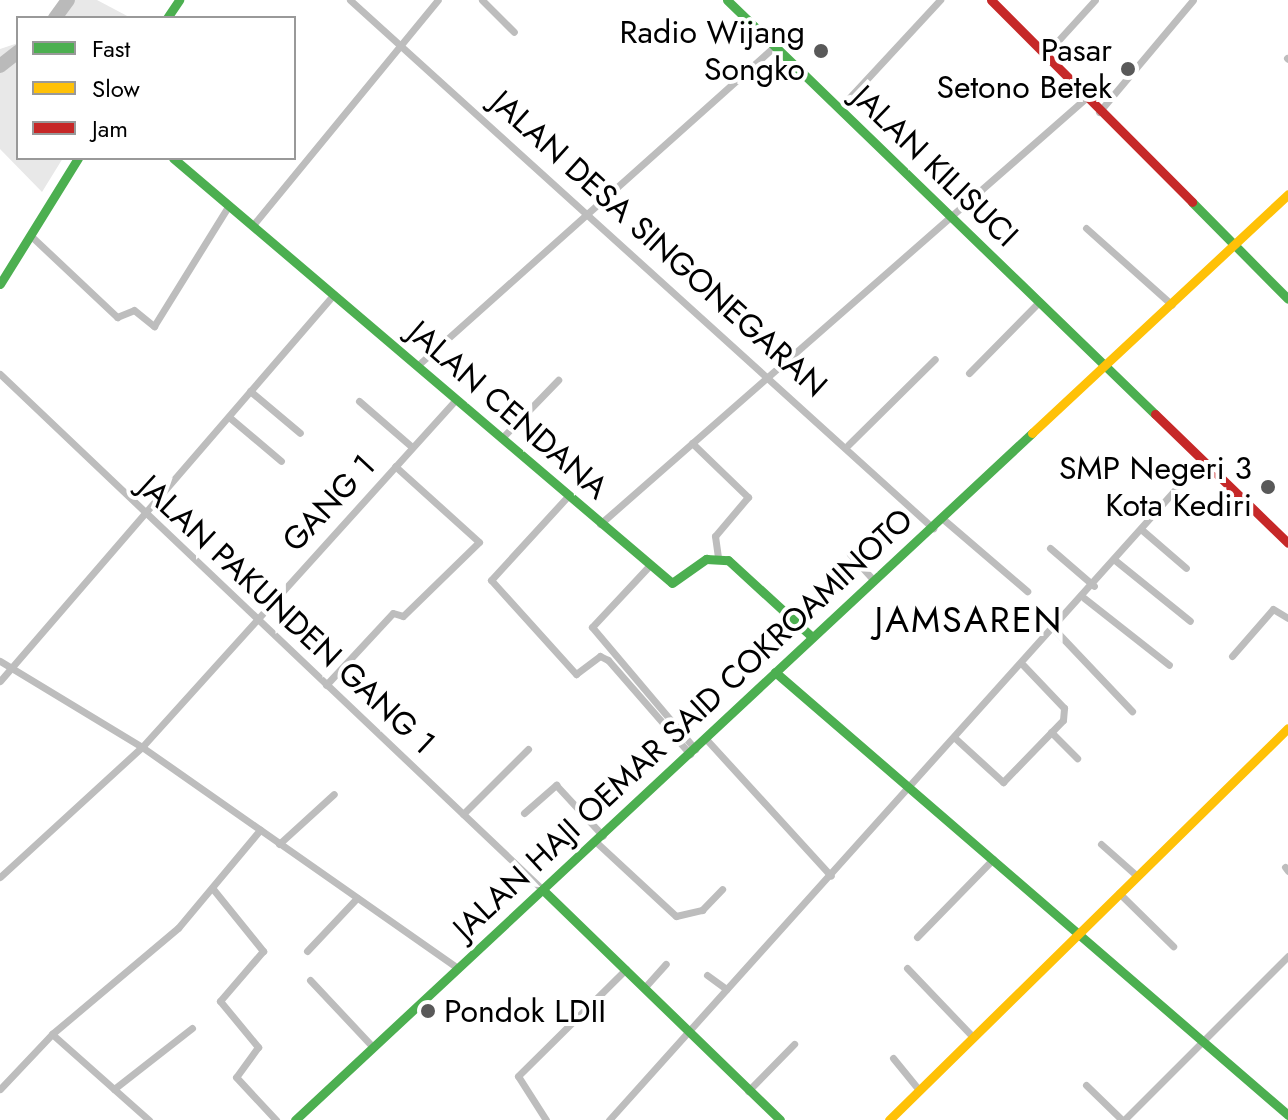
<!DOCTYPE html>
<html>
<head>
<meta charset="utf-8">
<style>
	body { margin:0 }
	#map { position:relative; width:1288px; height:1120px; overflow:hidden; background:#fff; font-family:Jost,sans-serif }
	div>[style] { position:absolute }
	.green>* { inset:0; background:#e8e8e8 }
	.river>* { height:14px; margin:-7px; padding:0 7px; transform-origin:7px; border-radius:7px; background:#bababa }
	.street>* { height:7px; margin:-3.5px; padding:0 3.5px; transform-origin:3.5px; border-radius:3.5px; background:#bdbdbd }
	.fast>* { height:9px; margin:-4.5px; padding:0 4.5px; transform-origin:4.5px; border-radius:4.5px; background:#4caf50 }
	.slow>* { height:9px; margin:-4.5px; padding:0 4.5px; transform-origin:4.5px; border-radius:4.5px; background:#ffc107 }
	.jam>* { height:9px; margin:-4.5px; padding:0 4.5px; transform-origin:4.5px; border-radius:4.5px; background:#c62828 }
	.dots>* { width:22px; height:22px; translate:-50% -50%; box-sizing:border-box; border:4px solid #fff; border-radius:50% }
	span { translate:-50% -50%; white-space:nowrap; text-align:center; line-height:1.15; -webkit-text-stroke:8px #fff; paint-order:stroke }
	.poi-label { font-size:32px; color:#000 }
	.right { translate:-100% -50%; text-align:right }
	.left { translate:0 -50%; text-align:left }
	.street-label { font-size:32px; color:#000 }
	.quarter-label { font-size:36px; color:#000; letter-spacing:2px }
	.legend { position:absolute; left:16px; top:16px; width:280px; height:144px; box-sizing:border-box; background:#fff; border:2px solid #999; margin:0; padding:10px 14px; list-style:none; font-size:24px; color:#000 }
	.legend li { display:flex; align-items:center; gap:16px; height:40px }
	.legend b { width:40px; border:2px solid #999 }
</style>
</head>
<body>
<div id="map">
	<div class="green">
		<div style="clip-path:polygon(62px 0,97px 0,131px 18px,46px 18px)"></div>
		<div style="clip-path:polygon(18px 43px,18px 158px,63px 158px,42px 192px,0 149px,0 49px)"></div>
	</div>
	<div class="river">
		<div style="left:55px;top:18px;width:22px;rotate:-54deg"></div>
		<div style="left:0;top:66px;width:23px;rotate:-38deg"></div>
	</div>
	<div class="street">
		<div style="left:350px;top:0;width:787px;rotate:42.17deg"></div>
		<div style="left:482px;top:0;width:45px;rotate:45deg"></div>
		<div style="left:1045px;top:55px;width:74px;rotate:-47.7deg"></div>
		<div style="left:1287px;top:58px;width:1px;rotate:45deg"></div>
		<div style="left:839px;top:109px;width:149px;rotate:-47.2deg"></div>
		<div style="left:1099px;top:112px;width:146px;rotate:-50deg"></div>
		<div style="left:253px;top:225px;width:291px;rotate:-50.6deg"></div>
		<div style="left:1086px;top:228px;width:115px;rotate:41.8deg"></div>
		<div style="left:30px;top:235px;width:120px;rotate:43.3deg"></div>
		<div style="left:117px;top:317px;width:18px;rotate:-22deg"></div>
		<div style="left:134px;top:310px;width:26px;rotate:39deg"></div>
		<div style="left:154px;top:326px;width:142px;rotate:-58.2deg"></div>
		<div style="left:417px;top:366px;width:480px;rotate:-41.8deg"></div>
		<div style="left:969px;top:373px;width:100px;rotate:-45.4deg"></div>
		<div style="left:0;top:374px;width:749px;rotate:43.54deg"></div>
		<div style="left:250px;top:391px;width:65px;rotate:40deg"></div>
		<div style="left:359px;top:401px;width:70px;rotate:41deg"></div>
		<div style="left:229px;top:417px;width:68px;rotate:40.2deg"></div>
		<div style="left:502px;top:438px;width:81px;rotate:-46deg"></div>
		<div style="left:692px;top:443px;width:78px;rotate:44deg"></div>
		<div style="left:748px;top:497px;width:51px;rotate:130.2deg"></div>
		<div style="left:715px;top:536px;width:22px;rotate:82deg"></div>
		<div style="left:848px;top:445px;width:122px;rotate:-44.7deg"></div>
		<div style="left:568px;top:496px;width:114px;rotate:132.5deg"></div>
		<div style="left:491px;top:580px;width:127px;rotate:47.9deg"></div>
		<div style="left:576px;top:674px;width:30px;rotate:-37deg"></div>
		<div style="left:600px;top:656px;width:9px;rotate:27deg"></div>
		<div style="left:608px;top:660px;width:125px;rotate:48.9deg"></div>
		<div style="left:943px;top:519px;width:111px;rotate:40.6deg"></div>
		<div style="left:600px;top:524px;width:646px;rotate:-41.24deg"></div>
		<div style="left:1142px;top:530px;width:58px;rotate:40.8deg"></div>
		<div style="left:1050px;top:548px;width:58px;rotate:40.8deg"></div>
		<div style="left:850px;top:554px;width:36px;rotate:48deg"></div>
		<div style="left:1116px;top:561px;width:95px;rotate:39deg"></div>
		<div style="left:650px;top:565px;width:85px;rotate:133.1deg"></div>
		<div style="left:592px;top:627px;width:160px;rotate:49.8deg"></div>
		<div style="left:1084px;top:598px;width:108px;rotate:38.2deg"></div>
		<div style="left:1055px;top:630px;width:112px;rotate:46.5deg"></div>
		<div style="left:1232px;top:656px;width:62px;rotate:-48.9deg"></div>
		<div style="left:1273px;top:609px;width:17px;rotate:31deg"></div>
		<div style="left:0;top:661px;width:166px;rotate:31.2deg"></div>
		<div style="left:142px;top:747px;width:386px;rotate:35deg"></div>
		<div style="left:0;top:681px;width:511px;rotate:-49.2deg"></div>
		<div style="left:326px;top:685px;width:98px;rotate:-47.1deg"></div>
		<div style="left:393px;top:613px;width:10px;rotate:17deg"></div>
		<div style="left:403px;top:616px;width:106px;rotate:-44.2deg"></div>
		<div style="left:479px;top:542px;width:113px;rotate:-137.9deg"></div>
		<div style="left:1051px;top:732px;width:37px;rotate:45deg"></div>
		<div style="left:706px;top:739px;width:185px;rotate:47.6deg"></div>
		<div style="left:956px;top:739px;width:64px;rotate:42.5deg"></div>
		<div style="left:1003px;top:782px;width:86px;rotate:-45.9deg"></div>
		<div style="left:1063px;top:720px;width:12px;rotate:-85deg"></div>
		<div style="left:1064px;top:708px;width:59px;rotate:-133.6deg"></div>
		<div style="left:524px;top:813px;width:43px;rotate:-41.2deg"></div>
		<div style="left:556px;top:785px;width:69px;rotate:47.3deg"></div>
		<div style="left:463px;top:814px;width:92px;rotate:-45deg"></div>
		<div style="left:596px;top:842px;width:109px;rotate:42.8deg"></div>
		<div style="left:676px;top:916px;width:27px;rotate:-13deg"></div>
		<div style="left:702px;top:910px;width:29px;rotate:-46deg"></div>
		<div style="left:279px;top:844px;width:74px;rotate:-42.3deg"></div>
		<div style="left:1101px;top:844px;width:48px;rotate:41.6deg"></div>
		<div style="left:1285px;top:867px;width:5px;rotate:53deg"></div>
		<div style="left:0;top:877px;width:193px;rotate:-42.5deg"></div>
		<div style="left:142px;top:747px;width:469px;rotate:-47.9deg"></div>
		<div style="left:213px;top:889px;width:80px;rotate:51.1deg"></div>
		<div style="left:263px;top:951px;width:66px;rotate:130.7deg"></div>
		<div style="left:220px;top:1001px;width:60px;rotate:50.4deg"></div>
		<div style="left:258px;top:1047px;width:37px;rotate:126deg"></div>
		<div style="left:236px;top:1077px;width:59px;rotate:47.1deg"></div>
		<div style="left:1119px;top:893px;width:76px;rotate:44.5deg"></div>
		<div style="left:917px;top:937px;width:109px;rotate:-45.7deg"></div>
		<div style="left:307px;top:951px;width:73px;rotate:-46.7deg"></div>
		<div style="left:907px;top:968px;width:95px;rotate:46.3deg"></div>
		<div style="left:707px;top:975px;width:24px;rotate:36deg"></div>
		<div style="left:310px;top:980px;width:92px;rotate:46.8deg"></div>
		<div style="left:645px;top:987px;width:31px;rotate:-48deg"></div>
		<div style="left:52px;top:1034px;width:130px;rotate:41.6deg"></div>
		<div style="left:893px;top:1058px;width:41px;rotate:50.9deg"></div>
		<div style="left:1086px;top:1085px;width:50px;rotate:44.2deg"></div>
		<div style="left:0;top:1089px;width:76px;rotate:-46.6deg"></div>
		<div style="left:52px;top:1034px;width:165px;rotate:-40.1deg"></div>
		<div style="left:178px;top:928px;width:128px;rotate:-50.1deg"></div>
		<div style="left:114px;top:1089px;width:99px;rotate:-38deg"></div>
		<div style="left:748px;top:1091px;width:66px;rotate:-45.6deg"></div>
		<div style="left:546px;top:1120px;width:52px;rotate:-122.5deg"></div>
		<div style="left:518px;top:1076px;width:152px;rotate:-44.7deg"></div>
		<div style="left:609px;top:1120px;width:886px;rotate:-48.07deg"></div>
		<div style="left:1124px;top:1120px;width:232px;rotate:-45deg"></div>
	</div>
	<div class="fast">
		<div style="left:727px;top:0;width:595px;rotate:44.05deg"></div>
		<div style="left:167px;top:18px;width:22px;rotate:-56deg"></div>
		<div style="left:173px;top:158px;width:655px;rotate:40.42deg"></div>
		<div style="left:672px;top:583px;width:42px;rotate:-35.2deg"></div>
		<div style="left:706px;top:559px;width:22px;rotate:3deg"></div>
		<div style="left:728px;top:560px;width:114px;rotate:42.5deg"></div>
		<div style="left:1192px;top:202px;width:136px;rotate:45.3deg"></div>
		<div style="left:0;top:284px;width:148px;rotate:-58.2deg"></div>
		<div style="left:775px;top:672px;width:678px;rotate:40.81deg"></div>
		<div style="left:543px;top:890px;width:330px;rotate:44.1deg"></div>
		<div style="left:295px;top:1120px;width:1008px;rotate:-42.99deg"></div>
	</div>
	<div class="slow">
		<div style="left:1032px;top:433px;width:350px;rotate:-43deg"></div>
		<div style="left:889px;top:1120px;width:559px;rotate:-44.49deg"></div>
	</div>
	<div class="jam">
		<div style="left:991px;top:0;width:285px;rotate:45.1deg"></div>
		<div style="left:1155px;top:414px;width:185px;rotate:44.1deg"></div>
	</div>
	<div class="dots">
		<div style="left:821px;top:51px;background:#595959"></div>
		<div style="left:1128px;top:69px;background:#595959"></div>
		<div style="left:1268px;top:487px;background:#595959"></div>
		<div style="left:428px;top:1011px;background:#595959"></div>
	</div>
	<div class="poi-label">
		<span class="right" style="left:805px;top:51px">Radio Wijang<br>Songko</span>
		<span class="right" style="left:1112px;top:69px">Pasar<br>Setono Betek</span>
		<span class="right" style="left:1252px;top:487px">SMP Negeri 3<br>Kota Kediri</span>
		<span class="left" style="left:444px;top:1011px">Pondok LDII</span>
	</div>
	<div class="street-label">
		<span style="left:935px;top:166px;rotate:44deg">JALAN KILISUCI</span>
		<span style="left:659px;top:244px;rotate:42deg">JALAN DESA SINGONEGARAN</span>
		<span style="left:508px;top:410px;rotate:41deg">JALAN CENDANA</span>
		<span style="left:329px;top:503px;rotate:-47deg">GANG 1</span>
		<span style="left:287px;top:615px;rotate:43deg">JALAN PAKUNDEN GANG 1</span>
		<span style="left:683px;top:724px;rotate:-43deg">JALAN HAJI OEMAR SAID COKROAMINOTO</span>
	</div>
	<div class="quarter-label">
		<span style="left:969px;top:620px">JAMSAREN</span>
	</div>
	<ul class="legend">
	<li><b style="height:10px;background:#4caf50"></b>Fast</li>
	<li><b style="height:10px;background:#ffc107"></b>Slow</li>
	<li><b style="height:10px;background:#c62828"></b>Jam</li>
	</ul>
</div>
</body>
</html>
